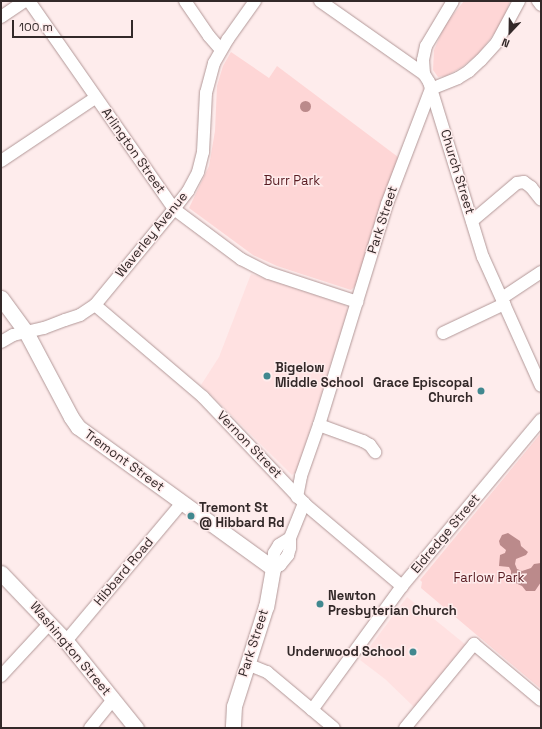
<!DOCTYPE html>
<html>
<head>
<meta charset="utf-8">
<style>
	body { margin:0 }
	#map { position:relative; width:542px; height:729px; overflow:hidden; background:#feecec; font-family:"Space Grotesk",sans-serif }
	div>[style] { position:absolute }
	.built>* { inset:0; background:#ffe1e1 }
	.green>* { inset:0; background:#fed6d6 }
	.water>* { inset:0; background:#bb8a8b }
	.round { border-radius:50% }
	.roads { filter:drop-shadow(0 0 1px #b29898) drop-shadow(0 0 1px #b29898) }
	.minor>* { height:12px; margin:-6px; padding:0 6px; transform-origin:6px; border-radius:6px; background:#fff }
	.major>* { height:15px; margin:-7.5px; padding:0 7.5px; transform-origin:7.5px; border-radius:7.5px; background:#fff }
	.dots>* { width:11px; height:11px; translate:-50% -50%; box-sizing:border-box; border:2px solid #feecec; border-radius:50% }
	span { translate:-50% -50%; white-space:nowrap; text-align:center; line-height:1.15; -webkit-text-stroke:3px #feecec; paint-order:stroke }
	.street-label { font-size:13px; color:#332929 }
	.park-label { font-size:13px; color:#591c22 }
	.poi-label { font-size:13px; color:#332929; font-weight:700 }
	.left { translate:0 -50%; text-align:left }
	.right { translate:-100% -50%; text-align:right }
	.frame { position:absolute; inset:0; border:2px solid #332929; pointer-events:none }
	.north { position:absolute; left:490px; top:12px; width:40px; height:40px; -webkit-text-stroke:3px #feecec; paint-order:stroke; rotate:202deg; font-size:11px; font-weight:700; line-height:16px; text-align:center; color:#332929 }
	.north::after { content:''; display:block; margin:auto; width:14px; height:18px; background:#332929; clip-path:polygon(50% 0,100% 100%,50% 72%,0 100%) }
	.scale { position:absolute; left:12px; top:20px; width:121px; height:18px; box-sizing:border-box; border:2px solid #332929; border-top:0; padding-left:5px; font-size:12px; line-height:14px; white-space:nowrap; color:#332929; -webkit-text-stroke:3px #feecec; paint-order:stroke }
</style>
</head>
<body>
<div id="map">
	<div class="built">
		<div style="clip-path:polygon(251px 274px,345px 305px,348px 309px,297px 471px,292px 475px,201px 385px,219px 357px)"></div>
		<div style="clip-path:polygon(407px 597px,466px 645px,415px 708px,385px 679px,360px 660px)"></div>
	</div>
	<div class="green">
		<div style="clip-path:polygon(464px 1px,510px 1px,502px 24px,478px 54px,462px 67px,446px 76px,438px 77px,433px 70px,434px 50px,445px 25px)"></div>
		<div style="clip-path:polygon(231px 52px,269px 78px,277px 66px,398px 157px,356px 285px,351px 290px,277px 266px,253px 255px,189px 208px,209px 166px,215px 131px,217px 86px,223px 66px)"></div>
		<div style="clip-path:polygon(541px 433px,541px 689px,421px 588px,422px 582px,420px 580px)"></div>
	</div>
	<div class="water">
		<div class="round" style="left:299.5px;top:100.5px;width:11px;height:11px"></div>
		<div style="clip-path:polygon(508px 533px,520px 541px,521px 546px,528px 552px,526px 555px,516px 559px,515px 564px,517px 569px,522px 571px,531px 568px,534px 564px,541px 563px,541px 582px,535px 591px,526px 591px,522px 586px,511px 581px,511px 571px,509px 567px,499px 566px,500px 555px,505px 553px,506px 550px,500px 545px,499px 541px,502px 535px)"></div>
	</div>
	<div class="roads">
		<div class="minor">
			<div style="left:29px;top:1px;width:254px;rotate:55.1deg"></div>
			<div style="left:174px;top:209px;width:84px;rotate:36.7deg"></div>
			<div style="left:241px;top:259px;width:31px;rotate:27deg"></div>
			<div style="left:269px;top:273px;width:93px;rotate:18.2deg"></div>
			<div style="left:185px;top:1px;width:42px;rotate:55.6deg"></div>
			<div style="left:209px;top:36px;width:18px;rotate:49deg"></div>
			<div style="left:320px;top:1px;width:127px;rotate:35.1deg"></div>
			<div style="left:424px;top:74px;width:9px;rotate:58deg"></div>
			<div style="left:429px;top:82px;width:183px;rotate:72.9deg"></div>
			<div style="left:483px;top:257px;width:141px;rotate:65.8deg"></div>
			<div style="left:538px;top:1px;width:5px;rotate:53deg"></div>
			<div style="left:1px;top:17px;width:29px;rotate:-34deg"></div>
			<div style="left:424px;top:74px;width:14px;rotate:-94deg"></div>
			<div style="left:423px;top:60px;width:14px;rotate:-78deg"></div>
			<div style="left:426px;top:46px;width:52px;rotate:-59deg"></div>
			<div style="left:1px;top:161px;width:113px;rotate:-33.8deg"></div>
			<div style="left:472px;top:221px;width:59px;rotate:-40.2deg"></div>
			<div style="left:517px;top:183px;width:7px;rotate:-8deg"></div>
			<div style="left:524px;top:182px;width:9px;rotate:36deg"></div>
			<div style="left:531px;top:187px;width:16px;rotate:52deg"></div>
			<div style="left:502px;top:298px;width:47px;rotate:-33.7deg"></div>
			<div style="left:95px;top:305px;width:142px;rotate:40.4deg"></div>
			<div style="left:203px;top:397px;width:149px;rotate:46.4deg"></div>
			<div style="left:306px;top:505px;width:126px;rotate:40.2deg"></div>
			<div style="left:443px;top:333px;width:68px;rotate:-25.4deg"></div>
			<div style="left:1px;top:342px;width:14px;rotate:-30deg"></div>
			<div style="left:13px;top:335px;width:32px;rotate:-13deg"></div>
			<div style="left:44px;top:328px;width:22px;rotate:-21deg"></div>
			<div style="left:65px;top:320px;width:16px;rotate:-18deg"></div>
			<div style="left:80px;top:315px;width:18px;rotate:-34deg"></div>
			<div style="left:95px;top:305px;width:124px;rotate:-50.5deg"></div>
			<div style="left:174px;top:209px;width:23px;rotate:-52deg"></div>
			<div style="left:188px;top:191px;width:21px;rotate:-62deg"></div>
			<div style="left:198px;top:172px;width:21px;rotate:-76deg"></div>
			<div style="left:203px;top:152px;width:59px;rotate:-87.1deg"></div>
			<div style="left:206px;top:93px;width:31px;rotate:-75deg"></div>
			<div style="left:214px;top:63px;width:28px;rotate:-60deg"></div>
			<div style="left:228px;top:39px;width:47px;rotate:-54.6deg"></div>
			<div style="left:319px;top:425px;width:47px;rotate:20deg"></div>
			<div style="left:363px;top:441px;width:8px;rotate:30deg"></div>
			<div style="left:370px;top:445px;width:9px;rotate:54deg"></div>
			<div style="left:297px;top:497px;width:21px;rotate:-79deg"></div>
			<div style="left:301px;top:476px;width:54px;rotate:-70.6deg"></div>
			<div style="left:319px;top:425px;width:231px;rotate:-72.9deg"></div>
			<div style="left:387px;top:204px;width:123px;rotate:-69.1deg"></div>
			<div style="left:431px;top:89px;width:29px;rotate:-22deg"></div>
			<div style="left:458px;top:78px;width:13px;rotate:-32deg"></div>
			<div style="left:469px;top:71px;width:16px;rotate:-43deg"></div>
			<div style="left:481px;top:60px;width:24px;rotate:-48deg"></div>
			<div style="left:497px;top:42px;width:47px;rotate:-61.8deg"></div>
			<div style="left:290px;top:538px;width:13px;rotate:148deg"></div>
			<div style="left:279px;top:545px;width:9px;rotate:122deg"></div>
			<div style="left:274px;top:553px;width:15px;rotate:94deg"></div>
			<div style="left:273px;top:568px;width:8px;rotate:-23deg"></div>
			<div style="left:280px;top:565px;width:13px;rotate:-51deg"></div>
			<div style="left:288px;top:555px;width:7px;rotate:-74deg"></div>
			<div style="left:290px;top:548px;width:10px;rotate:-90deg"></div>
			<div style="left:290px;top:538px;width:38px;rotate:-68deg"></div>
			<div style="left:66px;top:641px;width:180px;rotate:-50deg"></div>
			<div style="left:247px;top:664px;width:22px;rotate:22deg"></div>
			<div style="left:267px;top:672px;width:87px;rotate:39.9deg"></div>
			<div style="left:1px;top:676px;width:72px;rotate:-47.2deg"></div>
			<div style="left:312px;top:710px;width:153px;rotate:-54deg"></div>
			<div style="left:402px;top:586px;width:217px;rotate:-50.1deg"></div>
			<div style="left:90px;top:728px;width:36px;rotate:-51deg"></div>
			<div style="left:405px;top:728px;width:109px;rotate:-50.6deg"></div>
			<div style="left:474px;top:644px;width:87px;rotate:39.9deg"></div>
		</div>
		<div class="major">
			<div style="left:1px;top:298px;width:42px;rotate:53.7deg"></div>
			<div style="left:26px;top:332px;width:96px;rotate:62.1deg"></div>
			<div style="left:71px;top:417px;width:12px;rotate:55deg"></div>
			<div style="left:78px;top:427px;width:241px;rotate:35.9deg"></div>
			<div style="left:273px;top:568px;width:39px;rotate:100deg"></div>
			<div style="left:266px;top:606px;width:105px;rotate:107.7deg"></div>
			<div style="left:234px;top:706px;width:22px;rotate:93deg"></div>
			<div style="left:1px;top:573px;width:94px;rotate:46.3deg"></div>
			<div style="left:66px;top:641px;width:112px;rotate:51.2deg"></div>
		</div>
	</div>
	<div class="dots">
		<div style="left:267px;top:376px;background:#41888f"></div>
		<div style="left:481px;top:391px;background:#41888f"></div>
		<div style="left:191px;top:516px;background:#41888f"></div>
		<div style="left:320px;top:604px;background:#41888f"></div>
		<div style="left:413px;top:652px;background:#41888f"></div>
	</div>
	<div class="street-label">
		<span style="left:133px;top:151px;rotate:55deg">Arlington Street</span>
		<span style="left:457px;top:172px;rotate:73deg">Church Street</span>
		<span style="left:383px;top:220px;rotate:-72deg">Park Street</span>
		<span style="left:152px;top:235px;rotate:-51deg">Waverley Avenue</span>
		<span style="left:249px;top:445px;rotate:46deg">Vernon Street</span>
		<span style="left:124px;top:461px;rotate:36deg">Tremont Street</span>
		<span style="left:446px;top:534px;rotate:-50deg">Eldredge Street</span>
		<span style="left:124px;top:572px;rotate:-50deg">Hibbard Road</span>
		<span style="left:254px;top:643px;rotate:-72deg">Park Street</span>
		<span style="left:70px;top:649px;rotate:50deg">Washington Street</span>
	</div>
	<div class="park-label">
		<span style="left:292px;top:181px">Burr Park</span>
		<span style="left:489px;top:578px">Farlow Park</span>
	</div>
	<div class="poi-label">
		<span class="left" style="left:275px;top:376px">Bigelow<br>Middle School</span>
		<span class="right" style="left:473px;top:391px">Grace Episcopal<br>Church</span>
		<span class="left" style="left:199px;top:516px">Tremont St<br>@ Hibbard Rd</span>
		<span class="left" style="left:328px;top:604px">Newton<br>Presbyterian Church</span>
		<span class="right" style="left:405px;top:652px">Underwood School</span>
	</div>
	<div class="frame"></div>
	<div class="north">N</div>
	<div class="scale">100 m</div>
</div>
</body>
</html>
